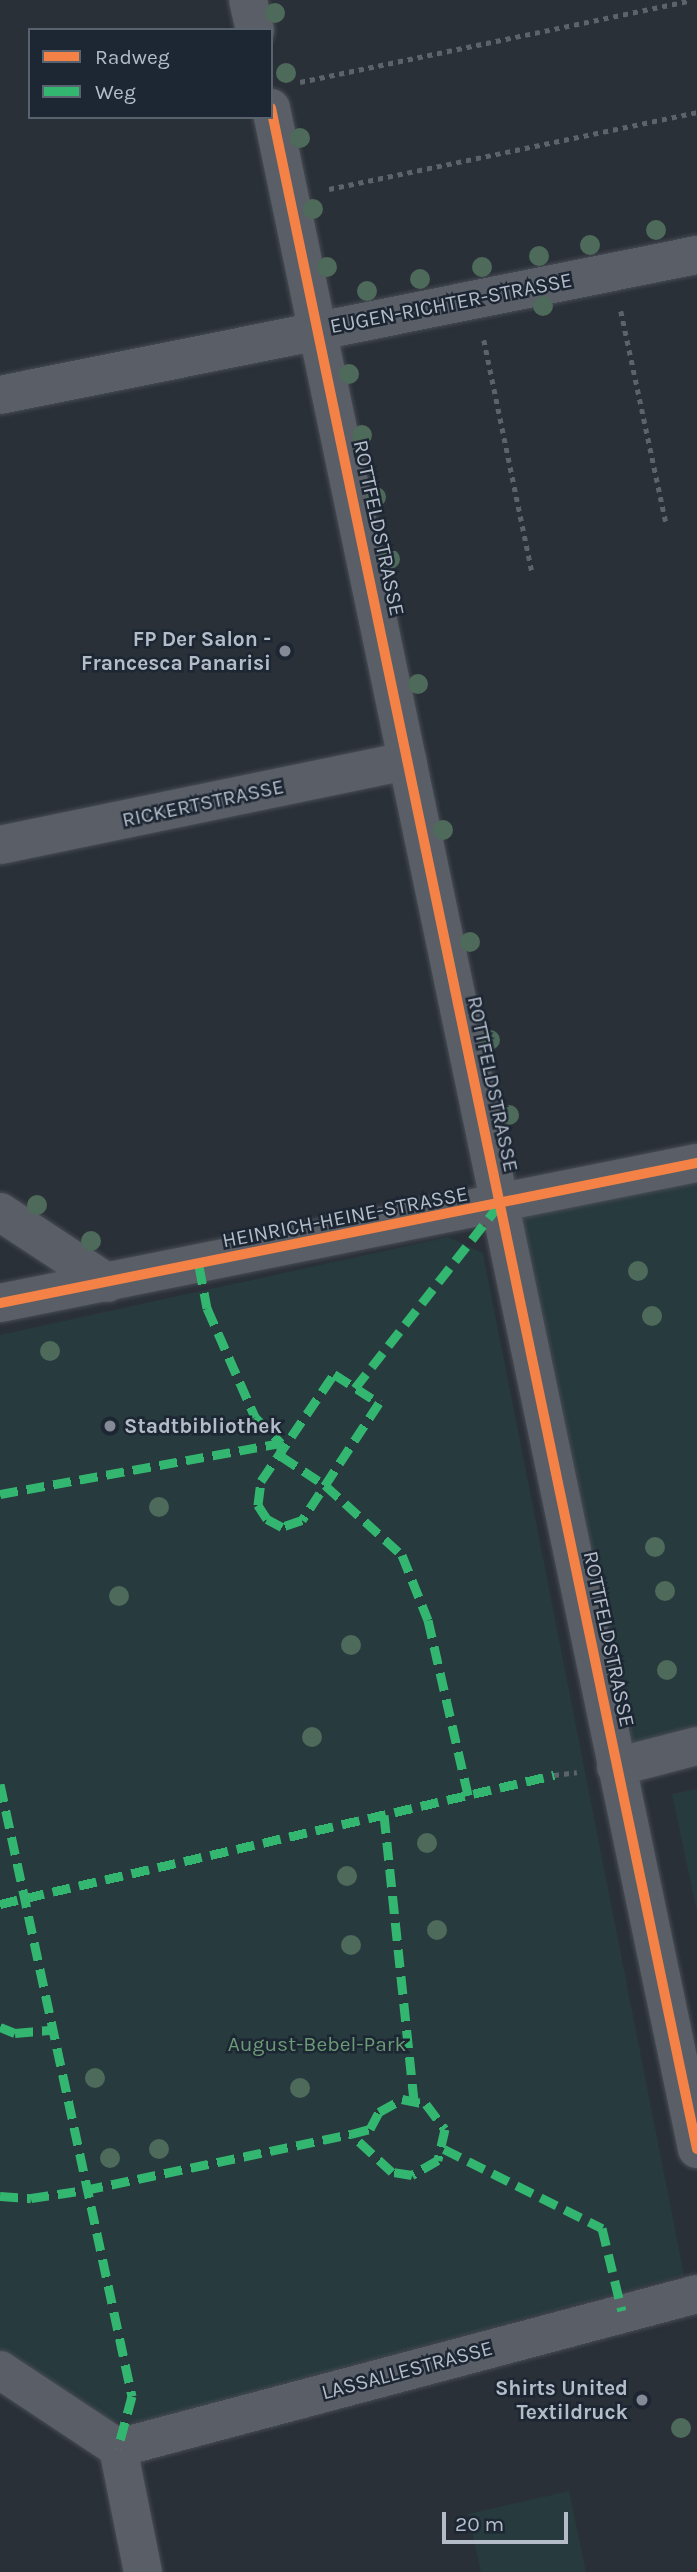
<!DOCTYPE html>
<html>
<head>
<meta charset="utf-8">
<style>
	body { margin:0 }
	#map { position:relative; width:697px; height:2572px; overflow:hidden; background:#2a3038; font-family:Karla,sans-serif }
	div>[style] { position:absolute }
	.green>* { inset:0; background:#273a3e }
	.path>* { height:4.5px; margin-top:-2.25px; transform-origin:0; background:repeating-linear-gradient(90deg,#5d636a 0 5px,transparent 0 10px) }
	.roads { filter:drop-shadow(0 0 2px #484c53) drop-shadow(0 0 2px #484c53) }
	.minor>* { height:38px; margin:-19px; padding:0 19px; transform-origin:19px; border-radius:19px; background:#5a5e66 }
	.quiet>* { height:9px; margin-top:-4.5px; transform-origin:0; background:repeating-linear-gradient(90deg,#33b770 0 18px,transparent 0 27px) }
	.cycleway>* { height:10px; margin:-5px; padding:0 5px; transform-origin:5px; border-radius:5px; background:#f48246 }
	.trees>* { width:20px; height:20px; margin:-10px; border-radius:50%; background:#4e6a5a }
	.dots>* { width:19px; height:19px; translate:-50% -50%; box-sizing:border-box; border:4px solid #1d2633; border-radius:50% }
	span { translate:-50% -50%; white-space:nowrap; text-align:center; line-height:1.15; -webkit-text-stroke:5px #1d2633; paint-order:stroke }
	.street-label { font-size:21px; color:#b4bcc9 }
	.poi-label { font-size:21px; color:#b4bcc9; font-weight:700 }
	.right { translate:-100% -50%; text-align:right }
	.left { translate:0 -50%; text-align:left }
	.park-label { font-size:21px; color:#6b9a76 }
	.legend { position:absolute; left:28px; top:28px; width:245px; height:91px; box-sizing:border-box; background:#1d2633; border:2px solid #59626f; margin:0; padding:9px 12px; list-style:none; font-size:21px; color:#b4bcc9 }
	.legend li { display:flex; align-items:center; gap:14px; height:35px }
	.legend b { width:35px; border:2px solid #59626f }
	.scale { position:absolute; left:442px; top:2512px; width:126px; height:32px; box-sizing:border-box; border:4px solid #b4bcc9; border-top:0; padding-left:9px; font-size:21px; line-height:24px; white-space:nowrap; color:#b4bcc9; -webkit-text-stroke:5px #1d2633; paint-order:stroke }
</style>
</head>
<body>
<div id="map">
	<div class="green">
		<div style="clip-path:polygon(697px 1163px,697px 1746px,616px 1767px,499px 1205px)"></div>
		<div style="clip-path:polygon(448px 1237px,483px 1253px,684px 2275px,145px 2421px,103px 2421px,0 2353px,0 1335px)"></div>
		<div style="clip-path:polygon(697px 1789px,697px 1912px,672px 1794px)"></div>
		<div style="clip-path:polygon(569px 2491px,586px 2572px,481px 2572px,468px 2514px)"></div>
	</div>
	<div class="path">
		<div style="left:300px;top:82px;width:400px;rotate:-11.8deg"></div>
		<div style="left:329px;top:189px;width:376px;rotate:-11.8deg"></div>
		<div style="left:621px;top:311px;width:216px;rotate:78deg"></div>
		<div style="left:484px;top:340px;width:236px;rotate:78.3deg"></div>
		<div style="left:554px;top:1775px;width:23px;rotate:-7deg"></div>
	</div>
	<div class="roads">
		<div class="minor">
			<div style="left:248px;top:0;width:31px;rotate:77deg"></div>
			<div style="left:271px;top:108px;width:2085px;rotate:78.21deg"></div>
			<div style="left:0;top:395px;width:711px;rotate:-11.36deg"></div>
			<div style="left:0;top:845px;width:416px;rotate:-11.7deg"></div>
			<div style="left:0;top:1212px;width:129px;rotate:33.3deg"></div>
			<div style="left:0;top:1303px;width:711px;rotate:-11.36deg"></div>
			<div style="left:616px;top:1767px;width:84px;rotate:-14.5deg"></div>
			<div style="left:0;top:2370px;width:141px;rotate:33.5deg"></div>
			<div style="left:118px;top:2448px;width:126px;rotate:78.6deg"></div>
			<div style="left:118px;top:2448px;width:599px;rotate:-14.89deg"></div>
		</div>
	</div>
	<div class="quiet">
		<div style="left:199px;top:1266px;width:43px;rotate:79.2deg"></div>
		<div style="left:207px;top:1308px;width:119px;rotate:66.2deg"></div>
		<div style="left:255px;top:1417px;width:37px;rotate:45deg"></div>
		<div style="left:281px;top:1443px;width:13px;rotate:90deg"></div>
		<div style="left:281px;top:1456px;width:53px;rotate:33.4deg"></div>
		<div style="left:325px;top:1485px;width:104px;rotate:42.3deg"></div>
		<div style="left:402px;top:1555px;width:70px;rotate:68.2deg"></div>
		<div style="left:428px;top:1620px;width:180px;rotate:77.1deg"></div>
		<div style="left:334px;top:1374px;width:54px;rotate:32.8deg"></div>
		<div style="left:379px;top:1403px;width:140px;rotate:123.3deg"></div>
		<div style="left:302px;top:1520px;width:21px;rotate:161deg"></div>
		<div style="left:282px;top:1527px;width:17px;rotate:-152deg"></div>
		<div style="left:267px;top:1519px;width:17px;rotate:-123deg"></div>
		<div style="left:258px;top:1505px;width:24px;rotate:-83deg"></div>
		<div style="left:261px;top:1481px;width:130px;rotate:-55.7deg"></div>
		<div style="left:355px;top:1388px;width:233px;rotate:-51.8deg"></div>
		<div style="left:0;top:1494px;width:286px;rotate:-10.3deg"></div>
		<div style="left:0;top:1784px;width:626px;rotate:77.83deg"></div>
		<div style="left:132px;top:2396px;width:54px;rotate:105.1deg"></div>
		<div style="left:384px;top:1815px;width:286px;rotate:84deg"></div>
		<div style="left:0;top:1904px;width:569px;rotate:-13.11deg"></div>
		<div style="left:0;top:2027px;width:16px;rotate:22deg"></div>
		<div style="left:15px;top:2033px;width:37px;rotate:-5deg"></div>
		<div style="left:402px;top:2099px;width:25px;rotate:12deg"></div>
		<div style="left:426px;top:2104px;width:31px;rotate:53deg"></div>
		<div style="left:445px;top:2129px;width:32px;rotate:103deg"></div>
		<div style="left:438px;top:2160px;width:30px;rotate:150deg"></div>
		<div style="left:412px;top:2175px;width:20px;rotate:-171deg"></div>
		<div style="left:392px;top:2172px;width:56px;rotate:-137.2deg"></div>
		<div style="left:351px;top:2134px;width:20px;rotate:-15deg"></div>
		<div style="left:370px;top:2129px;width:19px;rotate:-62deg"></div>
		<div style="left:379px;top:2112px;width:26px;rotate:-29deg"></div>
		<div style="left:444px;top:2149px;width:177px;rotate:26.6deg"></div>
		<div style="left:602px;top:2228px;width:85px;rotate:76.5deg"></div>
		<div style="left:0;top:2196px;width:31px;rotate:4deg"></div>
		<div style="left:31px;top:2198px;width:55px;rotate:-8.4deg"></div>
		<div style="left:85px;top:2190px;width:272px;rotate:-11.9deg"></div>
	</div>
	<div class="cycleway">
		<div style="left:271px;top:108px;width:2085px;rotate:78.21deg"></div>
		<div style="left:0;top:1303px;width:711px;rotate:-11.36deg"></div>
	</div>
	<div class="trees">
		<div style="left:275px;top:13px"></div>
		<div style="left:286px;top:73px"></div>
		<div style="left:300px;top:138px"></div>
		<div style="left:313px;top:209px"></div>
		<div style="left:656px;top:230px"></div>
		<div style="left:590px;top:245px"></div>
		<div style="left:539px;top:256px"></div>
		<div style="left:327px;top:267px"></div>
		<div style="left:482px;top:267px"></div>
		<div style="left:420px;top:279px"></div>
		<div style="left:367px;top:291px"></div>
		<div style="left:543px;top:306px"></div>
		<div style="left:349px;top:374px"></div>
		<div style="left:362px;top:435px"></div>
		<div style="left:376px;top:497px"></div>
		<div style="left:390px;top:559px"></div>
		<div style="left:418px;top:684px"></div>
		<div style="left:443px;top:830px"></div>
		<div style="left:470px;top:942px"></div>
		<div style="left:490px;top:1040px"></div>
		<div style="left:509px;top:1115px"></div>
		<div style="left:37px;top:1205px"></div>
		<div style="left:91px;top:1241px"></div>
		<div style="left:638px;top:1271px"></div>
		<div style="left:652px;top:1316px"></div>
		<div style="left:50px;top:1351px"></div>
		<div style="left:159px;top:1507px"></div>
		<div style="left:655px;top:1547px"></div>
		<div style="left:665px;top:1591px"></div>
		<div style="left:119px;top:1596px"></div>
		<div style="left:351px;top:1645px"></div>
		<div style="left:667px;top:1670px"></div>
		<div style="left:312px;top:1737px"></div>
		<div style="left:427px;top:1843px"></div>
		<div style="left:347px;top:1876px"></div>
		<div style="left:437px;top:1930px"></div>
		<div style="left:351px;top:1945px"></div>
		<div style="left:95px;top:2078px"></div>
		<div style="left:300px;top:2088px"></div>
		<div style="left:159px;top:2149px"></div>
		<div style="left:110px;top:2158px"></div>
		<div style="left:681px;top:2428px"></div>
	</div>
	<div class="dots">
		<div style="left:285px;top:651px;background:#848b96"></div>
		<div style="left:110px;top:1426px;background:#848b96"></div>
		<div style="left:642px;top:2400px;background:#848b96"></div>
	</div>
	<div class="street-label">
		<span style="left:451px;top:303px;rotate:-11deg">EUGEN-RICHTER-STRASSE</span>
		<span style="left:379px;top:528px;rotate:78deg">ROTTFELDSTRASSE</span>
		<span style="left:203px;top:803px;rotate:-12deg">RICKERTSTRASSE</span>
		<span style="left:493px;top:1084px;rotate:78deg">ROTTFELDSTRASSE</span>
		<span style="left:345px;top:1217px;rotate:-11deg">HEINRICH-HEINE-STRASSE</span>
		<span style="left:609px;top:1639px;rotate:78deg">ROTTFELDSTRASSE</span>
		<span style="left:407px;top:2370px;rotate:-15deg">LASSALLESTRASSE</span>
	</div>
	<div class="poi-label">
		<span class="right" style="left:271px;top:651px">FP Der Salon -<br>Francesca Panarisi</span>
		<span class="left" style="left:124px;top:1426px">Stadtbibliothek</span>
		<span class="right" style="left:628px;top:2400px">Shirts United<br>Textildruck</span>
	</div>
	<div class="park-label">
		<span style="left:317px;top:2044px">August-Bebel-Park</span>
	</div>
	<ul class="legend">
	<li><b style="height:9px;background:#f48246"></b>Radweg</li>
	<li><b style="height:9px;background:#33b770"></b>Weg</li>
	</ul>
	<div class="scale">20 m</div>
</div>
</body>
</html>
